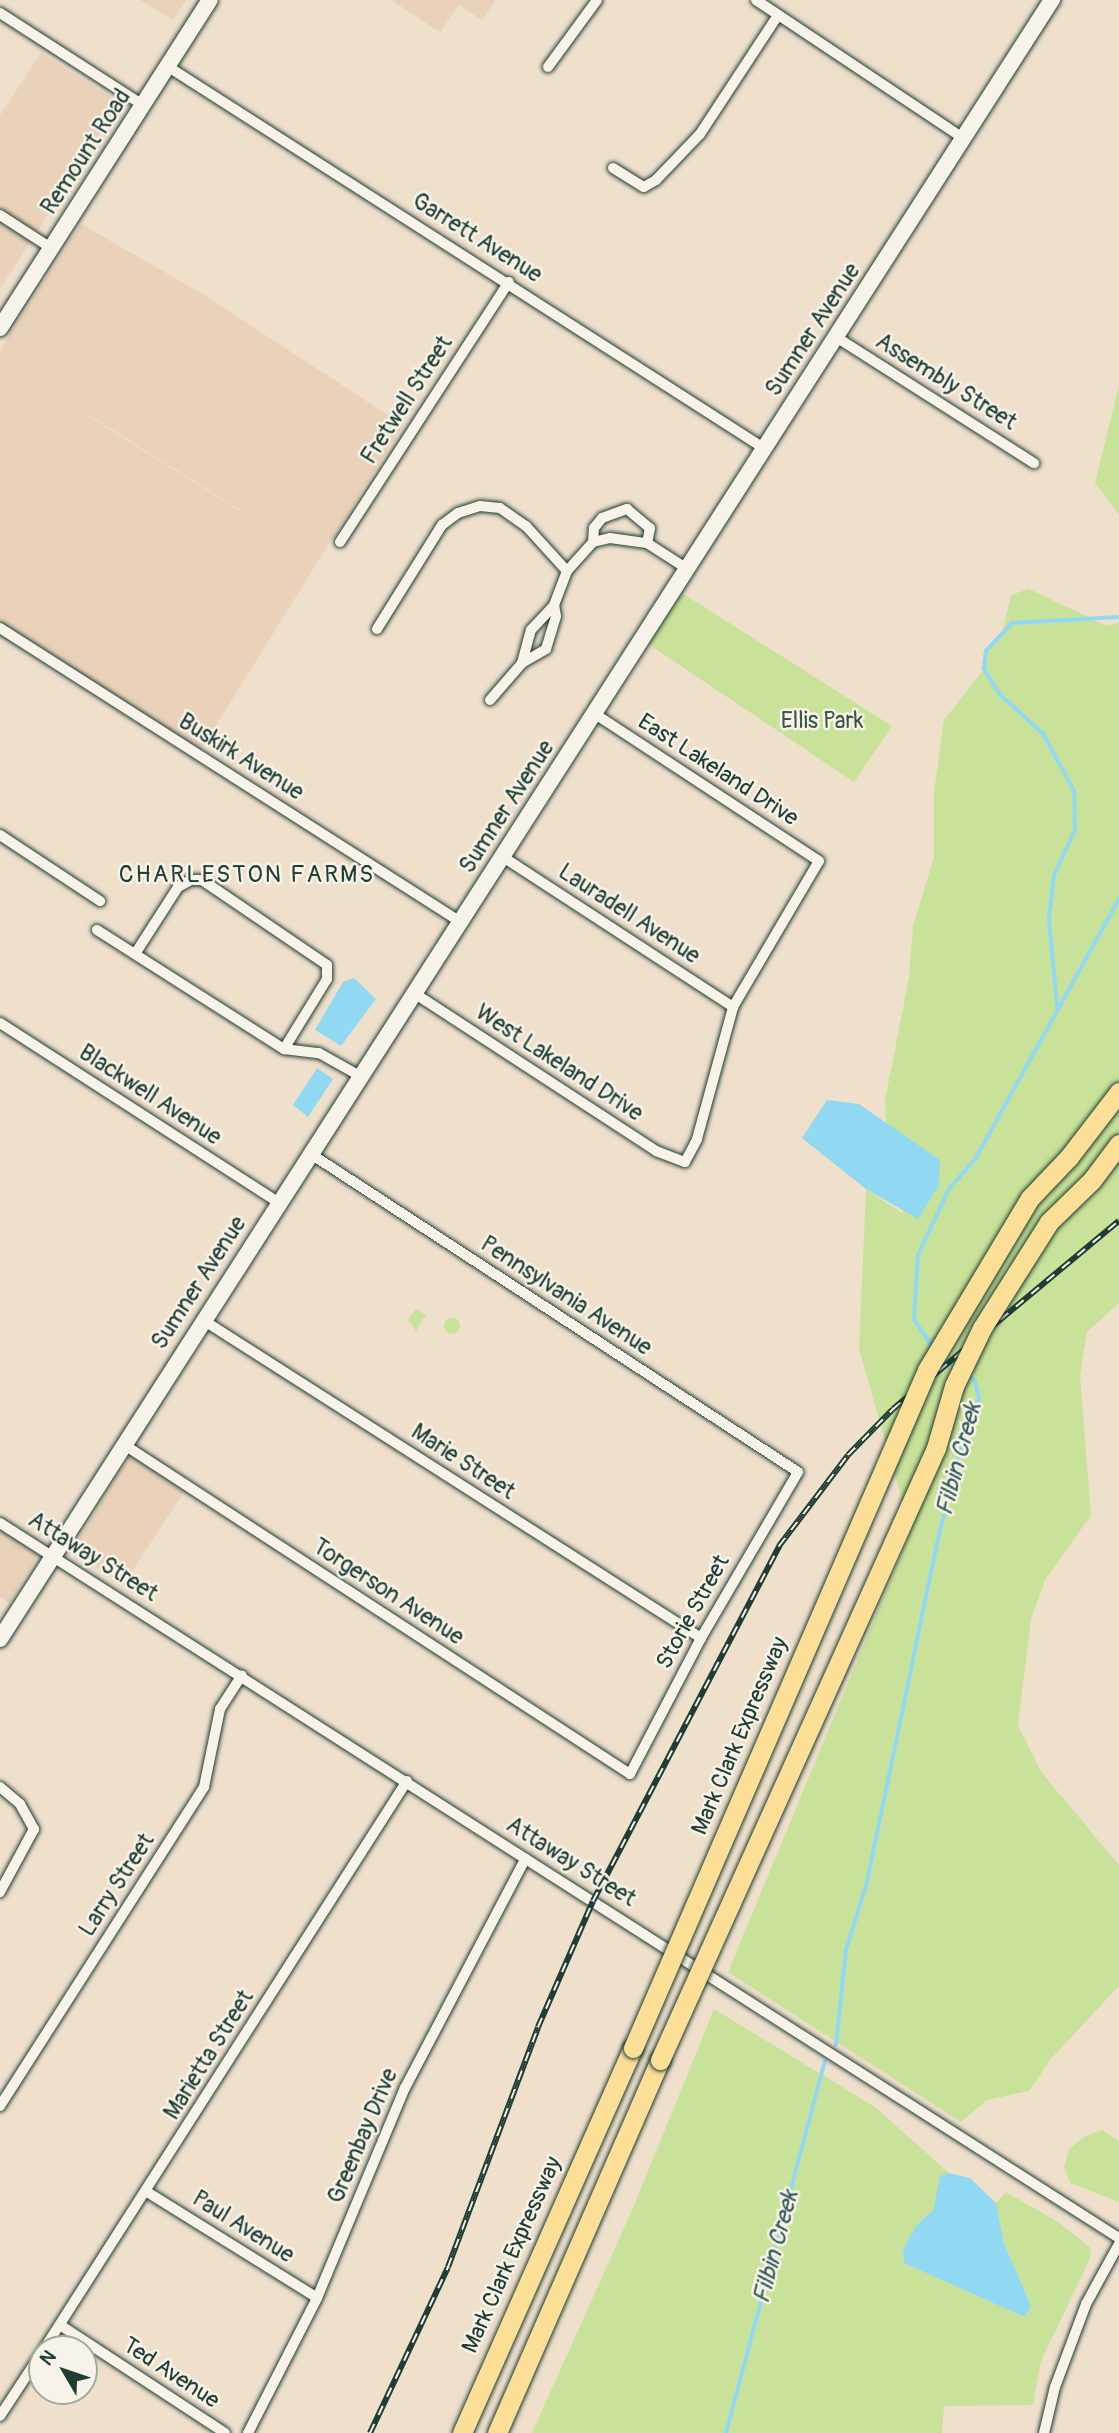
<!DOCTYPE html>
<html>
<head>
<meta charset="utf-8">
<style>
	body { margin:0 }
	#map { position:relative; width:1119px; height:2433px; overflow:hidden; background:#efe0cc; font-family:Pangolin,sans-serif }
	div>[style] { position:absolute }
	.built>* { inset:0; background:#e9d2b9 }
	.green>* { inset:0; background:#c9e299 }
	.round { border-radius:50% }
	.water>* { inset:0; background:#91d9f2 }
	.stream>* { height:3.5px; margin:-1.75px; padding:0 1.75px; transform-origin:1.75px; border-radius:1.75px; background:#91d9f2 }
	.roads { filter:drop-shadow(0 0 2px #1f3d34) drop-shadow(0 0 2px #1f3d34) }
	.street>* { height:10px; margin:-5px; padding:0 5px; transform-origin:5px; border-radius:5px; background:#f7f3e8 }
	.secondary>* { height:16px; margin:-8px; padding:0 8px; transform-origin:8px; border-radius:8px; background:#f7f3e8 }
	.highway>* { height:19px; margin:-9.5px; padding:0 9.5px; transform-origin:9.5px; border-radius:9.5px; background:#fbdf96 }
	.rail>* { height:6px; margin-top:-3px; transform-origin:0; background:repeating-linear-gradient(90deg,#f7f3e8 0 10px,#1f3d34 0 20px); box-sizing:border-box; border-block:2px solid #1f3d34 }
	.bridges { filter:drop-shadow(0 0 2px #1f3d34) drop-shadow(0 0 2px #1f3d34) }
	.highway-bridge>* { height:19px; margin:-9.5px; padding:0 9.5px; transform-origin:9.5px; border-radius:9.5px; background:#fbdf96 }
	span { translate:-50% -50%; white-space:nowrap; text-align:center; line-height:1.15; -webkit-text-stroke:5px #f7f3e8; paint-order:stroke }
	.street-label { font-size:23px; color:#1f3d34 }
	.park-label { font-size:23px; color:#385643 }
	.neighbourhood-label { font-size:24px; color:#1f3d34; letter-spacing:2px }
	.water-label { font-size:24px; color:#365c5a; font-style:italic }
	.north { position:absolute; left:28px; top:2335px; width:70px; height:70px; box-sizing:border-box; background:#f7f3e8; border:2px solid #a1aaa0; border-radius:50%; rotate:309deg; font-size:19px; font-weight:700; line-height:28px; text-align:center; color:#1f3d34 }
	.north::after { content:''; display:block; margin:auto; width:24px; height:32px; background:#1f3d34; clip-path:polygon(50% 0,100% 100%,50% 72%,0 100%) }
</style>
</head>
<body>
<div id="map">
	<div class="built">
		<div style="clip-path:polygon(140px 0,186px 0,173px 20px)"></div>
		<div style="clip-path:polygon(391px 0,496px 0,482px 20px,459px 5px,440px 32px)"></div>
		<div style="clip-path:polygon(41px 53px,120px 103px,0 289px,0 115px)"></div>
		<div style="clip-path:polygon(evenodd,81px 224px,206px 296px,403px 425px,198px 754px,0 628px,0 350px,81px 224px,84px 412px,245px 513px,245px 514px,90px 417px,84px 412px)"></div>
		<div style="clip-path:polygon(133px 1451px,188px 1486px,123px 1585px,72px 1550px)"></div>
		<div style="clip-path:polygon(0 1523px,42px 1549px,9px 1603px,0 1597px)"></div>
	</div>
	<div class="green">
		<div style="clip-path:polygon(1119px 385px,1119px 515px,1095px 483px)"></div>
		<div style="clip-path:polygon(1029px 589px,1107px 626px,1119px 623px,1119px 1303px,1087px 1332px,1080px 1375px,1091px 1515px,1045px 1580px,1031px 1619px,1018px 1725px,1042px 1773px,1119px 1865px,1119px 1986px,1050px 2060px,1029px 2091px,987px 2100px,961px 2122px,728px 1972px,911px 1531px,859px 1349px,866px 1189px,902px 1213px,940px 1160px,886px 1123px,885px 1100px,909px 978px,913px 926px,934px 857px,934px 792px,944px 720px,984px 669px,986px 651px,1003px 630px,1011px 595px)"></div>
		<div style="clip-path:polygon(682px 593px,892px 726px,854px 782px,648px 644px)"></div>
		<div style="clip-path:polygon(416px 1309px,426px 1315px,416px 1331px,408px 1319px)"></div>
		<div class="round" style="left:444px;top:1318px;width:16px;height:16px"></div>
		<div style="clip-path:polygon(714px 2009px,875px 2107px,949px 2173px,940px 2177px,933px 2210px,916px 2226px,903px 2249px,905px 2263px,1025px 2317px,1031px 2306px,1004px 2243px,996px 2203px,1006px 2192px,1058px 2222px,1091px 2248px,1090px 2259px,1041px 2361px,1033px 2405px,944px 2406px,942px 2433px,532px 2433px,633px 2208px)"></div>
		<div style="clip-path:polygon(1102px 2130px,1119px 2141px,1119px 2202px,1070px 2183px,1064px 2168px,1069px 2149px,1084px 2137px)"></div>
	</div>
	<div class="water">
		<div style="clip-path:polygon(354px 978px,376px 999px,341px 1046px,315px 1030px,343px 982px)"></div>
		<div style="clip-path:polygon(317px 1068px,333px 1079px,308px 1117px,293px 1105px)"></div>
		<div style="clip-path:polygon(827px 1100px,859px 1104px,940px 1160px,939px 1185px,918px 1219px,866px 1189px,802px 1138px)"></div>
		<div style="clip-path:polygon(949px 2173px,970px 2178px,996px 2203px,1004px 2243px,1031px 2306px,1025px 2317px,904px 2263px,903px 2249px,916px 2226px,933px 2210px,940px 2176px)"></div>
	</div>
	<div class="stream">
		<div style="left:1057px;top:1006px;width:87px;rotate:-95.3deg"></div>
		<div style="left:1049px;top:919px;width:44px;rotate:-83.5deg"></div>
		<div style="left:1054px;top:875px;width:50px;rotate:-65deg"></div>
		<div style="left:1075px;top:830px;width:39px;rotate:-91deg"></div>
		<div style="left:1074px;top:791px;width:65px;rotate:-118.5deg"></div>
		<div style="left:1043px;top:734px;width:58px;rotate:-137.8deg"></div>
		<div style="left:1000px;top:695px;width:31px;rotate:-122deg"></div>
		<div style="left:984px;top:669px;width:18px;rotate:-84deg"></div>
		<div style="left:986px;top:651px;width:38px;rotate:-47deg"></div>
		<div style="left:1012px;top:623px;width:107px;rotate:-3.2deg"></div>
		<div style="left:933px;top:1348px;width:34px;rotate:-124deg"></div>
		<div style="left:914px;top:1320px;width:65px;rotate:-86.5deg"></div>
		<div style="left:918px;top:1255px;width:73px;rotate:-64.8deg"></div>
		<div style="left:949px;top:1189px;width:41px;rotate:-48.9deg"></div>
		<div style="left:976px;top:1158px;width:296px;rotate:-61.1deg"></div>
		<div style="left:944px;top:1357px;width:16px;rotate:38deg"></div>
		<div style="left:836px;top:2045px;width:96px;rotate:-84deg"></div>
		<div style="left:846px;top:1950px;width:71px;rotate:-72.8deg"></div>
		<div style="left:867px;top:1882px;width:354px;rotate:-78.3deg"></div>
		<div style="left:939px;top:1535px;width:105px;rotate:-75.7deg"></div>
		<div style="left:965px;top:1433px;width:37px;rotate:-68deg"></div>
		<div style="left:979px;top:1399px;width:18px;rotate:-103deg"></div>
		<div style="left:975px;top:1381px;width:11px;rotate:-142deg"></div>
		<div style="left:726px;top:2433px;width:384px;rotate:-75.1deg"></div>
	</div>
	<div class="roads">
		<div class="street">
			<div style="left:756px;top:0;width:249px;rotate:33.7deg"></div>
			<div style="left:0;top:13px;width:170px;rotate:32.8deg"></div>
			<div style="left:167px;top:66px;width:707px;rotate:32.63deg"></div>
			<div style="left:548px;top:67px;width:83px;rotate:-53.8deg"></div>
			<div style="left:613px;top:168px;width:36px;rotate:32deg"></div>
			<div style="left:644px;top:187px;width:14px;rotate:-30deg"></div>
			<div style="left:656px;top:180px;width:64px;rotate:-46.3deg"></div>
			<div style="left:700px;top:134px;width:140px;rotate:-56.7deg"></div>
			<div style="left:0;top:215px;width:61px;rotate:32.9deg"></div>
			<div style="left:836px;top:337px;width:235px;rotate:32.5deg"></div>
			<div style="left:340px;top:542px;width:310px;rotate:-57deg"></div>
			<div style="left:593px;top:542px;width:14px;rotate:-86deg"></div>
			<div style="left:594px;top:528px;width:13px;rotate:-51deg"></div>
			<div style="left:602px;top:518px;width:27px;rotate:-20deg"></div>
			<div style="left:627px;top:509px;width:30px;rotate:40deg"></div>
			<div style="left:650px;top:528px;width:15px;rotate:101deg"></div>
			<div style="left:0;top:628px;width:545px;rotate:32.55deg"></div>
			<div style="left:377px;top:629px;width:123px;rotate:-58deg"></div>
			<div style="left:442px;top:525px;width:20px;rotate:-37deg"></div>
			<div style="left:458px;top:513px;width:23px;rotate:-18deg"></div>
			<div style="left:480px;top:506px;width:20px;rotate:6deg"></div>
			<div style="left:500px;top:508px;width:32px;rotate:35deg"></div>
			<div style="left:526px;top:526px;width:61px;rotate:47.7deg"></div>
			<div style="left:522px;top:663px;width:34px;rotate:-75deg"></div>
			<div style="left:531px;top:630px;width:34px;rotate:-47deg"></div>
			<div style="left:554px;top:605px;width:36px;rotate:-69deg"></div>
			<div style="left:567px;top:571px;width:39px;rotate:-48deg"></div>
			<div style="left:593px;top:542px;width:17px;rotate:-13deg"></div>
			<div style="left:610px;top:538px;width:37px;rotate:8deg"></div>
			<div style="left:647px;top:543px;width:46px;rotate:32.7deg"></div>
			<div style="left:490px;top:700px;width:49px;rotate:-49.1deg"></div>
			<div style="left:522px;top:663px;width:28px;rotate:-30deg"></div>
			<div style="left:546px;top:649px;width:34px;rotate:-73deg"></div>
			<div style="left:556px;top:616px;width:11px;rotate:-100deg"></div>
			<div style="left:0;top:835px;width:120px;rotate:33.4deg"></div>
			<div style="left:503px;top:857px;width:275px;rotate:33.1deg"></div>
			<div style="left:97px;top:930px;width:222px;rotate:32.5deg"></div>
			<div style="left:284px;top:1049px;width:35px;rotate:7deg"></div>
			<div style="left:319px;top:1053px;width:47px;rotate:29.3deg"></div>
			<div style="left:135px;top:954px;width:80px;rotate:-57.3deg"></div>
			<div style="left:178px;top:887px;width:15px;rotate:-28deg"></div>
			<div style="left:191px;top:880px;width:11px"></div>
			<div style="left:202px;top:880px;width:151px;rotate:34.2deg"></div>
			<div style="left:327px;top:965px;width:14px;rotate:90deg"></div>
			<div style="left:327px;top:979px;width:82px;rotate:121.6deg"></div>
			<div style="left:414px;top:993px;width:289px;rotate:33.1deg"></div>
			<div style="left:656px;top:1151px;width:31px;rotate:21deg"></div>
			<div style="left:685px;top:1162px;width:26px;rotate:-62deg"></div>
			<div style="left:697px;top:1139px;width:137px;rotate:-74.7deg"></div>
			<div style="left:733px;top:1007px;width:169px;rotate:-59.5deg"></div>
			<div style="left:819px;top:861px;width:269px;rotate:-146.7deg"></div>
			<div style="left:0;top:1023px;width:331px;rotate:32.8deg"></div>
			<div style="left:203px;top:1320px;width:591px;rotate:32.56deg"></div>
			<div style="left:123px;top:1444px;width:605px;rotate:33.06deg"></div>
			<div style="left:630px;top:1774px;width:153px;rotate:-62.4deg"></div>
			<div style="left:701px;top:1638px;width:192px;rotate:-59.7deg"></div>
			<div style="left:798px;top:1472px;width:582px;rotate:-146.86deg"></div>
			<div style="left:0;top:1523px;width:1328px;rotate:32.58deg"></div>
			<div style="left:0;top:1787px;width:26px;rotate:40deg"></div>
			<div style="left:20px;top:1804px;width:29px;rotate:61deg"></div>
			<div style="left:34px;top:1829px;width:72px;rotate:118.4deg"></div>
			<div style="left:0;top:2106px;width:379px;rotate:-57.4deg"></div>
			<div style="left:204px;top:1787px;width:80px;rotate:-78.4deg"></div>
			<div style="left:220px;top:1709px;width:40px;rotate:-57.1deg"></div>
			<div style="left:147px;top:2192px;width:200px;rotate:31.9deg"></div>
			<div style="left:60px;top:2325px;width:197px;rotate:33.2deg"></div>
			<div style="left:44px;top:2349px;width:674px;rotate:-57.42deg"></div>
			<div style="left:0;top:2416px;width:77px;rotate:-56.7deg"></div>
			<div style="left:248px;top:2433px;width:152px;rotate:-62.9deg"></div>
			<div style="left:317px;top:2298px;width:228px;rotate:-67.3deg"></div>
			<div style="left:405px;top:2088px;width:259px;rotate:-62.3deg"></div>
			<div style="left:1044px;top:2433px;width:47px;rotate:-76.6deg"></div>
			<div style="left:1055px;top:2387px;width:89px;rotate:-69.5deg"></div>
			<div style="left:1086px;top:2304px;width:68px;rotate:-61.2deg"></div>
		</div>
		<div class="secondary">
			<div style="left:0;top:328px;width:389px;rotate:-57.4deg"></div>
			<div style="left:0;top:1639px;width:1948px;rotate:-57.31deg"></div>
		</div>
		<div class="highway">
			<div style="left:462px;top:2433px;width:421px;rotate:-66.1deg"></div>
			<div style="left:497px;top:2433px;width:407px;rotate:-66.4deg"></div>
		</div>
	</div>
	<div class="rail">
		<div style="left:370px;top:2433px;width:183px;rotate:-64.8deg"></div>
		<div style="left:448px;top:2267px;width:256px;rotate:-69.4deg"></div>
		<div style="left:538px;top:2027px;width:137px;rotate:-66.4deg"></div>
		<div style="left:593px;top:1901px;width:401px;rotate:-62.3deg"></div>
		<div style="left:779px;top:1546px;width:114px;rotate:-52.8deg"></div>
		<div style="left:848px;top:1455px;width:64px;rotate:-45.6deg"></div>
		<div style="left:893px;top:1409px;width:294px;rotate:-39.8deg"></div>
	</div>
	<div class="bridges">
		<div class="highway-bridge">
			<div style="left:633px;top:2048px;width:739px;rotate:-66.56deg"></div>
			<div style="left:927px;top:1370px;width:200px;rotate:-59.1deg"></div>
			<div style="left:1030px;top:1198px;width:57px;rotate:-46.4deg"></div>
			<div style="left:1069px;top:1157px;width:82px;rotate:-52.4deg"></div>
			<div style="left:660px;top:2060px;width:671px;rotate:-65.73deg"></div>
			<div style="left:936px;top:1448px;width:65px;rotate:-73.8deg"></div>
			<div style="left:954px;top:1386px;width:64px;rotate:-64.2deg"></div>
			<div style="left:982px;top:1328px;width:125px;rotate:-57.7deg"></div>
			<div style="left:1049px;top:1222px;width:60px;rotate:-44.3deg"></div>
			<div style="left:1092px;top:1180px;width:45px;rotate:-53.1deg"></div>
		</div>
	</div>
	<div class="street-label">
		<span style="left:86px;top:152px;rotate:-57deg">Remount Road</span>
		<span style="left:477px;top:238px;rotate:32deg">Garrett Avenue</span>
		<span style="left:813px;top:330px;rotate:-57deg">Sumner Avenue</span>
		<span style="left:946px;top:382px;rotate:32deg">Assembly Street</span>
		<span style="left:407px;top:400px;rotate:-57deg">Fretwell Street</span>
		<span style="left:241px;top:757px;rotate:32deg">Buskirk Avenue</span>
		<span style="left:718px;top:770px;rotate:33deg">East Lakeland Drive</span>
		<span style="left:507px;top:807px;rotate:-57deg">Sumner Avenue</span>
		<span style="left:629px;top:914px;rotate:33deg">Lauradell Avenue</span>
		<span style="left:559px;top:1063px;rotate:33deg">West Lakeland Drive</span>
		<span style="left:150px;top:1095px;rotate:33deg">Blackwell Avenue</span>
		<span style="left:199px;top:1283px;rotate:-57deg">Sumner Avenue</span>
		<span style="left:566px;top:1296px;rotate:33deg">Pennsylvania Avenue</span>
		<span style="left:463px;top:1462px;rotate:33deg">Marie Street</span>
		<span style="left:93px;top:1557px;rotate:32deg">Attaway Street</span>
		<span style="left:388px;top:1592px;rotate:33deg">Torgerson Avenue</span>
		<span style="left:693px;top:1612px;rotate:-61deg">Storie Street</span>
		<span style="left:740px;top:1736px;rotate:-67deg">Mark Clark Expressway</span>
		<span style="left:571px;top:1862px;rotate:32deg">Attaway Street</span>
		<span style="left:117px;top:1885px;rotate:-57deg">Larry Street</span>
		<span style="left:209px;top:2055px;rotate:-58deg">Marietta Street</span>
		<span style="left:363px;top:2136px;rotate:-67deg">Greenbay Drive</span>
		<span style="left:243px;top:2227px;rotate:32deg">Paul Avenue</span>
		<span style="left:512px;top:2255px;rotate:-66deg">Mark Clark Expressway</span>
		<span style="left:171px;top:2373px;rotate:33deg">Ted Avenue</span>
	</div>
	<div class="park-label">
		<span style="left:822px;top:721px">Ellis Park</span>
	</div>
	<div class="neighbourhood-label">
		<span style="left:247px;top:875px">CHARLESTON FARMS</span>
	</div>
	<div class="water-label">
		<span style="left:959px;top:1459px;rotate:-75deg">Filbin Creek</span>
		<span style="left:776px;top:2247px;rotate:-75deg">Filbin Creek</span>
	</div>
	<div class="north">N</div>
</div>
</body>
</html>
